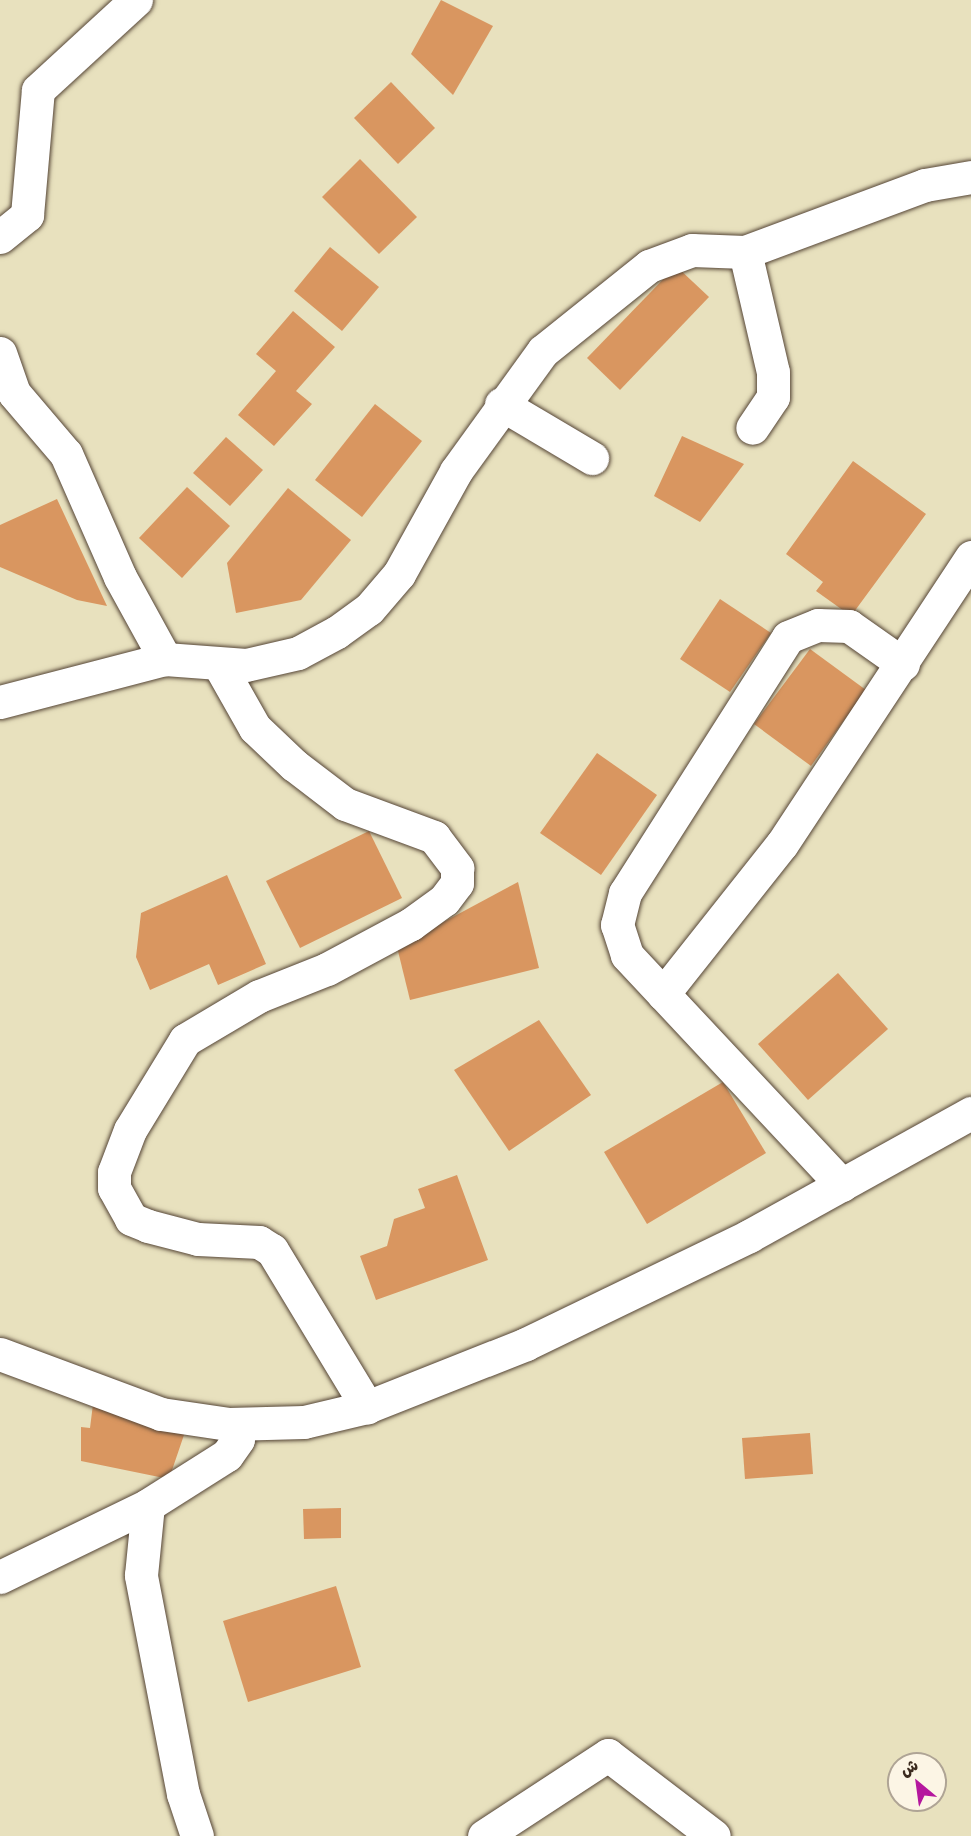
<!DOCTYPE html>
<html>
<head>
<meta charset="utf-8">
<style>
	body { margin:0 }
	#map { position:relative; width:971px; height:1836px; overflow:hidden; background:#e8e1be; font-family:"Shantell Sans","Playpen Sans Arabic",sans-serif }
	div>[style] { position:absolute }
	.building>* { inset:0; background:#d99660 }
	.roads { filter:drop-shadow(0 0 2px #554536) drop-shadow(0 0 2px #554536) }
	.minor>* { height:33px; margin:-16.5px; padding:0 16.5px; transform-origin:16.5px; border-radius:16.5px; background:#fff }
	.major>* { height:33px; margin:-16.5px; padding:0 16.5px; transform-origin:16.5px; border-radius:16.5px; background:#fff }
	span { translate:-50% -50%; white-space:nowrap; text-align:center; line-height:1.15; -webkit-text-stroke:4.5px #fcf5e5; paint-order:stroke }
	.north { position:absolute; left:887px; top:1752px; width:60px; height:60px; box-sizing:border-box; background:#fcf5e5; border:2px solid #afa495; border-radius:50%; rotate:331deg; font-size:16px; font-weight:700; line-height:24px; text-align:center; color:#3b2a1e }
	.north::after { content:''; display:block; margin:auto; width:21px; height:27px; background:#b5179e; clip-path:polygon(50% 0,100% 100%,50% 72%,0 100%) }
</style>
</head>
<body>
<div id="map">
	<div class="building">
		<div style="clip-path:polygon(441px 0,493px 26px,453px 95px,411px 54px)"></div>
		<div style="clip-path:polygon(391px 82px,435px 128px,398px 164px,354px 118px)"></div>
		<div style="clip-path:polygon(360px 159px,417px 217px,379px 254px,322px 197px)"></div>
		<div style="clip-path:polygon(330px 247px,379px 287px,342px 331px,294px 291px)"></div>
		<div style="clip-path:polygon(676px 266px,709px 297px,620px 390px,587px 358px)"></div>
		<div style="clip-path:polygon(293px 311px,335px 347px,296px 391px,312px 404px,274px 446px,238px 415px,276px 371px,256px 354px)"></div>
		<div style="clip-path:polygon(375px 404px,422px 441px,362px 517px,315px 480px)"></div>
		<div style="clip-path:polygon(682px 436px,744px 464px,700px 522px,654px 496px)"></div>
		<div style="clip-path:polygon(226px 437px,263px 470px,230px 506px,193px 473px)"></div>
		<div style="clip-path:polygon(853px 461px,926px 514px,851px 616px,816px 591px,823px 582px,786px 554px)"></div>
		<div style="clip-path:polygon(187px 487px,230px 526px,182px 578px,139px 538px)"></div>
		<div style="clip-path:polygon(288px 488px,351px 540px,301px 600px,236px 613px,227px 563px)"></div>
		<div style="clip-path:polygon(57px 499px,107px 606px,77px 600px,0 567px,0 525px)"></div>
		<div style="clip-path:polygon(720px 599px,771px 633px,730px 692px,680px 659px)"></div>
		<div style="clip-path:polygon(810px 649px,866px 690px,811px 766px,754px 724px)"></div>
		<div style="clip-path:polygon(597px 753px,657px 795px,601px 875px,540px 833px)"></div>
		<div style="clip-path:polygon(369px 831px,402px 898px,300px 948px,266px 881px)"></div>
		<div style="clip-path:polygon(227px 875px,266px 964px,218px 985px,209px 964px,150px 990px,136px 957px,141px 913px)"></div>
		<div style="clip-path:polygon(518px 882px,539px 968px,410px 1000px,397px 947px)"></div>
		<div style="clip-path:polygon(838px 973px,888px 1029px,808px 1100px,758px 1044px)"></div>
		<div style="clip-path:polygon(539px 1020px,591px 1095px,509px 1151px,454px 1070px)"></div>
		<div style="clip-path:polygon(723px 1082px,766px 1153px,647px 1224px,604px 1152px)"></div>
		<div style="clip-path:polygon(457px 1175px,488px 1260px,376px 1300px,360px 1256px,387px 1246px,394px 1219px,425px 1208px,418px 1189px)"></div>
		<div style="clip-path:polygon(93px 1404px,185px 1432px,169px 1479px,81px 1461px,81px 1427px,90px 1428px)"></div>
		<div style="clip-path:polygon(810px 1433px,813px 1474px,745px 1479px,742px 1438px)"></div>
		<div style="clip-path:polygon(341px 1508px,341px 1538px,304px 1539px,303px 1509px)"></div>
		<div style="clip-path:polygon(336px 1586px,361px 1667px,248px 1702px,223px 1621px)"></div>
	</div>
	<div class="roads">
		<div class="minor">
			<div style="left:0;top:237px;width:35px;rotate:-39deg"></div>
			<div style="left:27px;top:215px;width:125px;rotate:-85deg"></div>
			<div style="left:38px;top:90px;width:133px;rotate:-42.6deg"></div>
			<div style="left:745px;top:252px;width:192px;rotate:-20.4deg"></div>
			<div style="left:925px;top:185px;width:47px;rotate:-9.9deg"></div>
			<div style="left:0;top:353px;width:42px;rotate:70.7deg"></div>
			<div style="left:14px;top:393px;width:80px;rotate:49.6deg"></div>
			<div style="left:66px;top:454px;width:134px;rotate:66.3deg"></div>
			<div style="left:120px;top:577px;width:94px;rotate:61.2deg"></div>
			<div style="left:501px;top:404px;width:106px;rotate:30.7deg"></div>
			<div style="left:221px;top:668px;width:69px;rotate:60.5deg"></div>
			<div style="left:255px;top:728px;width:54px;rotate:43.5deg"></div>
			<div style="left:294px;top:765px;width:64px;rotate:37.4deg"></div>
			<div style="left:345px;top:804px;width:95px;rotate:20.3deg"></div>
			<div style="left:434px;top:837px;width:39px;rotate:53deg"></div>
			<div style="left:457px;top:868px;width:15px;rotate:90deg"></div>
			<div style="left:457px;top:883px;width:21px;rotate:127deg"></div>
			<div style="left:444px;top:900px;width:41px;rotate:144deg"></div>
			<div style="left:411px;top:924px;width:95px;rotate:151.8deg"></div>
			<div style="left:327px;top:969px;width:73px;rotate:158.3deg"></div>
			<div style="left:259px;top:996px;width:86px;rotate:149.3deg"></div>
			<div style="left:185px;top:1040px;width:105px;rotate:121.4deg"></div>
			<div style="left:130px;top:1130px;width:45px;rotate:110.9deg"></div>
			<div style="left:114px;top:1172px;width:16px;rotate:90deg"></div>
			<div style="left:114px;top:1188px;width:35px;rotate:61deg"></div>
			<div style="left:131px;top:1219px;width:18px;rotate:22deg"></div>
			<div style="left:148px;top:1226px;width:52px;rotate:14.6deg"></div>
			<div style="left:198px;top:1239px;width:61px;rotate:2.8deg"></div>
			<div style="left:259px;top:1242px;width:15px;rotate:32deg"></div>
			<div style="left:272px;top:1250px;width:184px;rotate:58.8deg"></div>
			<div style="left:0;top:702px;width:171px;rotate:-14.6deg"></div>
			<div style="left:165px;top:659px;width:81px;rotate:4.2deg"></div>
			<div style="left:246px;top:665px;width:53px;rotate:-13deg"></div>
			<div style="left:298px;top:653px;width:44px;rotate:-28.3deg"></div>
			<div style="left:337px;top:632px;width:39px;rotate:-36deg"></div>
			<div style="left:369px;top:609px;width:46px;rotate:-49.4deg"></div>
			<div style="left:399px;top:574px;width:118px;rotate:-61deg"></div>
			<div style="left:456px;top:471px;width:148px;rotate:-54.1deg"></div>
			<div style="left:543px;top:351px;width:136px;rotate:-38.7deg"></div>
			<div style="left:649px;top:266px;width:46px;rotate:-20.4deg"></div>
			<div style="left:692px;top:250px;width:53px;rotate:2.2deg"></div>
			<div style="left:745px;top:252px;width:123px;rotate:76.9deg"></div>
			<div style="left:773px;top:372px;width:25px;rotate:90deg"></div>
			<div style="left:773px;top:397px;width:37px;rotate:124deg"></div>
			<div style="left:663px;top:994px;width:191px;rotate:-51.6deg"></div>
			<div style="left:782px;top:844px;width:344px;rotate:-56.6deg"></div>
			<div style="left:842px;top:1185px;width:315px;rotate:-133.1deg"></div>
			<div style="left:627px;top:955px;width:32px;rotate:-108deg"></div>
			<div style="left:617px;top:925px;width:33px;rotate:-76deg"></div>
			<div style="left:625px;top:893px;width:303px;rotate:-57.5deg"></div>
			<div style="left:788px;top:637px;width:32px;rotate:-22deg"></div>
			<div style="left:818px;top:625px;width:31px;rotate:2deg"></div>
			<div style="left:849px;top:626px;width:66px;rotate:35.1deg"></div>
			<div style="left:0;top:1577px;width:165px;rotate:-25.9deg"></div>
			<div style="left:197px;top:1836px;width:44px;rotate:-108.4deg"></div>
			<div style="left:183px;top:1794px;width:223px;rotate:-100.9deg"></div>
			<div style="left:141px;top:1575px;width:70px;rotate:-84.3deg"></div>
			<div style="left:148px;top:1505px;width:93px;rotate:-32.3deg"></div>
			<div style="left:227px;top:1455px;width:19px;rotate:-55deg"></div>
			<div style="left:238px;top:1439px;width:17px;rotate:-121deg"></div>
			<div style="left:484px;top:1836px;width:148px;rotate:-33.2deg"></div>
			<div style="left:608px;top:1755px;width:133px;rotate:37.4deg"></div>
		</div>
		<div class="major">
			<div style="left:0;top:1354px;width:172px;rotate:20.4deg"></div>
			<div style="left:161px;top:1414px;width:69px;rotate:8.4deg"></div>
			<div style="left:229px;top:1424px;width:75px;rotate:-1.5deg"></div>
			<div style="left:304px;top:1422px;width:65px;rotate:-13.4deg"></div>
			<div style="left:367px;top:1407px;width:171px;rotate:-21.6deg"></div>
			<div style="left:526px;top:1344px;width:248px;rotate:-25.8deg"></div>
			<div style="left:749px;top:1236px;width:254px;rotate:-29deg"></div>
		</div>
	</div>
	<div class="north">ش</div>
</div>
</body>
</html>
